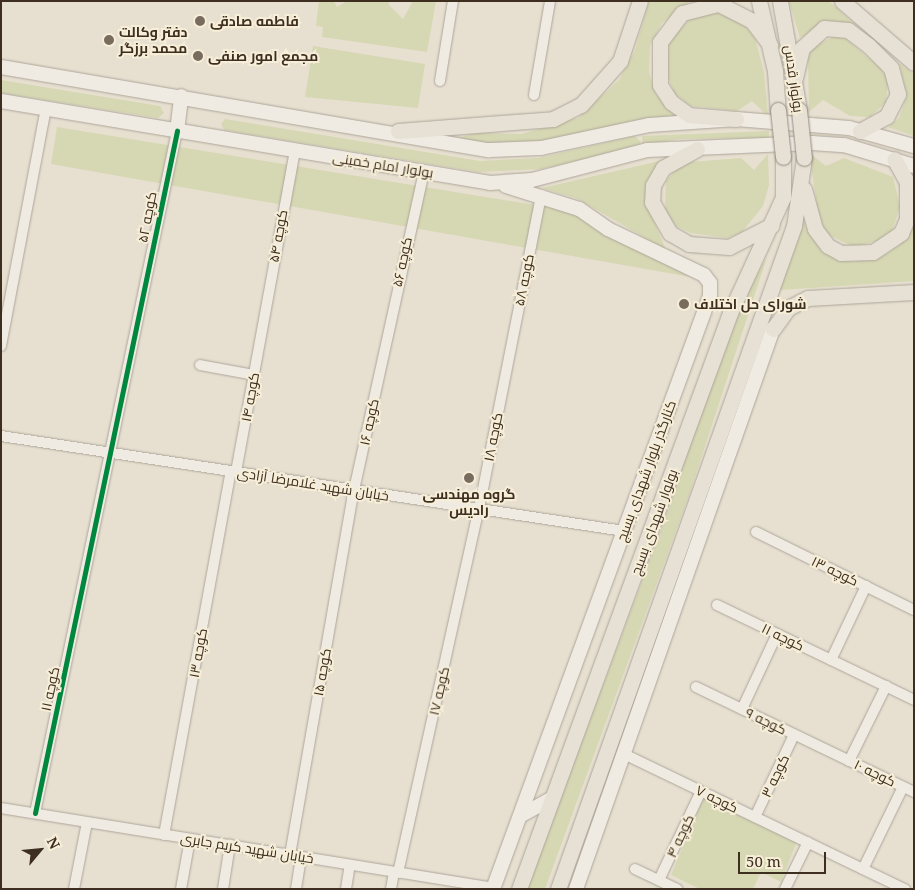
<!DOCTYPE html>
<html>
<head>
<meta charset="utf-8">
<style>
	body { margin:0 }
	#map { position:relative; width:915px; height:890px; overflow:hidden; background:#e7e0d1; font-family:"Noto Serif",Cairo,serif }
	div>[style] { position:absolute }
	.green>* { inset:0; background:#d6d7b3 }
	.roads { filter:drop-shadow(0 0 1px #ada599) drop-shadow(0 0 1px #ada599) }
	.street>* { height:10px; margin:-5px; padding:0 5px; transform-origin:5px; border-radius:5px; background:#efebe3 }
	.secondary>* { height:14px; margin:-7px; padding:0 7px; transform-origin:7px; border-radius:7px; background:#efebe3 }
	.primary>* { height:15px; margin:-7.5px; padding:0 7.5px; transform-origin:7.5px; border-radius:7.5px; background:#e6e1d4 }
	.bridges { filter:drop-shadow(0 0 1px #928b80) drop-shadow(0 0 1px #928b80) }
	.primary-bridge>* { height:15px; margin:-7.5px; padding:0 7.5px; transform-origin:7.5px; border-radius:7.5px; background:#e6e1d4 }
	.cycleway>* { height:5px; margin:-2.5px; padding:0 2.5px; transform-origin:2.5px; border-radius:2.5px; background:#00873e }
	.dots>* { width:14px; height:14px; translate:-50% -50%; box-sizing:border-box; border:2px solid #f7eed8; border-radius:50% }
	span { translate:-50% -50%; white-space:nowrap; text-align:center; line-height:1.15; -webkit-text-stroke:4px #f7eed8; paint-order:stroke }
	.poi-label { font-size:14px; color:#3d2e20; font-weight:700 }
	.left { translate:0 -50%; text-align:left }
	.street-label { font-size:14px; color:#3d2e20 }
	.frame { position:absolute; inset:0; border:2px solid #3d2e20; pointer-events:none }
	.north { position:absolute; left:15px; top:825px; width:50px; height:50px; -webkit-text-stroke:4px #f7eed8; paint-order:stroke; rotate:62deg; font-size:14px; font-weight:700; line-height:20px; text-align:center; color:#3d2e20 }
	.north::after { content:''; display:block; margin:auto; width:18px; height:22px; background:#3d2e20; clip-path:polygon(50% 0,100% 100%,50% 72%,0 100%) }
	.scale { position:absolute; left:738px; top:852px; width:88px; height:22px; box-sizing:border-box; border:2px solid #3d2e20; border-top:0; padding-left:6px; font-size:15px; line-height:18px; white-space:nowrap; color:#3d2e20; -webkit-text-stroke:4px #f7eed8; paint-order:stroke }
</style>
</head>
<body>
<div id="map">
	<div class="green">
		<div style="clip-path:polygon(319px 1px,334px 1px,337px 7px,347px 1px,391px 1px,388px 4px,403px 19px,413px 1px,436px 1px,427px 52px,322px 37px,323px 27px,316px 26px)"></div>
		<div style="clip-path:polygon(649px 1px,690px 1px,662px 23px,650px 45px,649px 72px,656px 95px,680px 119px,544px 144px,498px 148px,445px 142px,475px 133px,521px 134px,578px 118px,619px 80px,635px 50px)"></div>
		<div style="clip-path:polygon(789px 1px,829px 1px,854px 24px,827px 21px,800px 38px)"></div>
		<div style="clip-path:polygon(716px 12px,744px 25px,755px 38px,764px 72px,768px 116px,752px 101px,737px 111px,691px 106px,675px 94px,667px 75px,669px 40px,691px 18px)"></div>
		<div style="clip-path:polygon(835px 36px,846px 39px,880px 68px,888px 80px,886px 102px,870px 117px,850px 116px,823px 100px,809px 112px,808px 59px,812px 47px)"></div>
		<div style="clip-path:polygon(313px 46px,425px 64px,418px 108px,305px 97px)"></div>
		<div style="clip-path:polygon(899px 63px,914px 74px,914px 136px,888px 127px,899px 118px,907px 95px)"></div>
		<div style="clip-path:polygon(1px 80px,160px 106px,164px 113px,158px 118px,1px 93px)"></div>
		<div style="clip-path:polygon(225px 119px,480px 161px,538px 158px,635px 136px,641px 142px,637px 147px,541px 169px,478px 172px,224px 130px,221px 124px)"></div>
		<div style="clip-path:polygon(57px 127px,572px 211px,594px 228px,691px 277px,51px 164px)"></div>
		<div style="clip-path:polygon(769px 131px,769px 138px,678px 139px,643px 146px,642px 136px)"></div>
		<div style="clip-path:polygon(809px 153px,826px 166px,844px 158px,893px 177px,900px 207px,892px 231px,881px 240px,853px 247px,827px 234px,819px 218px)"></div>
		<div style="clip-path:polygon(768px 154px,769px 185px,763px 206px,742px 232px,727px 238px,691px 233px,676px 226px,665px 211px,666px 181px,676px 169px,691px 162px,741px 158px,754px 170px)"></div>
		<div style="clip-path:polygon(664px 160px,646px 203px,666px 250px,578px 199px,542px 188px)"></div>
		<div style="clip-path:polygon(803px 216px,806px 229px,823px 252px,853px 262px,887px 254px,901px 243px,914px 221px,914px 281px,780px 290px)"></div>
		<div style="clip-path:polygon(767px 257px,689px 495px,545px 889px,527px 889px,669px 509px,710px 380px,741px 303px)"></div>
		<div style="clip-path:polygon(705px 795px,797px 841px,781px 882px,761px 872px,753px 889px,700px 889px,671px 875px)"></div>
	</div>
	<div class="roads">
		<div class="street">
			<div style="left:440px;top:81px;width:81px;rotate:-80.8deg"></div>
			<div style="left:534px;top:95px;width:95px;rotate:-80.3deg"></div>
			<div style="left:1px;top:346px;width:242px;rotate:-79.3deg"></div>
			<div style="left:200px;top:365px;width:55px;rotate:10.5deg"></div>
			<div style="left:1px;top:436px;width:630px;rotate:8.67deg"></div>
			<div style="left:236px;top:472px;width:327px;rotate:-79.6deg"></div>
			<div style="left:756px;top:532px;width:176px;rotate:26.3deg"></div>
			<div style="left:717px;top:605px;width:219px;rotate:25.7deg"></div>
			<div style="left:831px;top:660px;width:82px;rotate:-64.7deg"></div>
			<div style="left:696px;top:687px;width:242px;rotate:25.7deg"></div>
			<div style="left:742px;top:709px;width:83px;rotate:-65deg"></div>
			<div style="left:626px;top:755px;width:310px;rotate:25.7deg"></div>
			<div style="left:849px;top:761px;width:84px;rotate:-63.7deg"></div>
			<div style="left:1px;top:808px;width:499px;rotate:9.2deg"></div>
			<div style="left:35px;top:813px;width:697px;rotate:-78.24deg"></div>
			<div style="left:755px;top:817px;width:91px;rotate:-64.6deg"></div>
			<div style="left:164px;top:835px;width:370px;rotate:-79.6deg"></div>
			<div style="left:290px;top:855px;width:371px;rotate:-80.1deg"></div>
			<div style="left:354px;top:490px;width:326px;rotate:-77.6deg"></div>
			<div style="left:635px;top:869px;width:47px;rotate:25.5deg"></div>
			<div style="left:863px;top:869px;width:91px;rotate:-64deg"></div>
			<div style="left:398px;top:873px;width:373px;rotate:-77.5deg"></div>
			<div style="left:479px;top:509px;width:320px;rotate:-78.8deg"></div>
			<div style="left:659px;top:880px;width:98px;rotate:-64.7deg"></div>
			<div style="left:74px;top:889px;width:68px;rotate:-79deg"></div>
			<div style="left:181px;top:889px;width:51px;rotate:-79.8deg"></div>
			<div style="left:223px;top:889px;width:45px;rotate:-81deg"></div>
			<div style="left:296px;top:889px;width:32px;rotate:-81deg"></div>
			<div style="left:346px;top:889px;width:24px;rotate:-81deg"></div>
			<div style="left:391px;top:889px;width:17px;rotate:-80deg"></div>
			<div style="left:785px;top:889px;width:52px;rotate:-63.9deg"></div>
		</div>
		<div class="secondary">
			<div style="left:1px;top:67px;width:495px;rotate:9.7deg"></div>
			<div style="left:489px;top:150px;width:52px;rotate:-2.2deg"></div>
			<div style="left:541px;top:148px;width:110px;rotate:-12deg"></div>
			<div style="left:649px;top:125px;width:87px;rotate:-3.9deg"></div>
			<div style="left:736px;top:119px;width:113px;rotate:4.6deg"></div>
			<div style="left:849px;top:128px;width:67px;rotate:15.5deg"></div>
			<div style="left:1px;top:101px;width:496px;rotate:9.5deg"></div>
			<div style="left:490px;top:183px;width:42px;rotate:-4.1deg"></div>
			<div style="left:532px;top:180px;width:119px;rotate:-14.6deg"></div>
			<div style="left:647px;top:150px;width:165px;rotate:-2.4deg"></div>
			<div style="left:812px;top:143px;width:32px;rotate:4deg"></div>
			<div style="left:844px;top:145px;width:73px;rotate:16.7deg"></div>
			<div style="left:177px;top:131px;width:35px;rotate:-83deg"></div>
			<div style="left:520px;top:816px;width:38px;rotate:-29deg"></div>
			<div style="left:493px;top:889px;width:631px;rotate:-69.9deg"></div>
			<div style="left:710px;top:296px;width:13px;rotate:-90deg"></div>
			<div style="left:710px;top:283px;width:10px;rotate:-127deg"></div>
			<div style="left:704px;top:275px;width:106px;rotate:-154.4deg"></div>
			<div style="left:608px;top:229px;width:35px;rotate:-145deg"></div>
			<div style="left:579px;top:209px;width:77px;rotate:-162.5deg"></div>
			<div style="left:576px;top:889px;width:594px;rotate:-70.62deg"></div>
		</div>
		<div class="primary">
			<div style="left:759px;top:1px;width:72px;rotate:77.1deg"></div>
			<div style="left:775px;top:71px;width:39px;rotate:86deg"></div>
			<div style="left:780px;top:1px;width:111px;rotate:80.1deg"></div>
			<div style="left:842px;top:1px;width:95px;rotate:40.7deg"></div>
			<div style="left:795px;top:78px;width:31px;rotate:-77deg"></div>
			<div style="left:802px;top:48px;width:30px;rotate:-42deg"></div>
			<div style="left:824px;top:28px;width:24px;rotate:5deg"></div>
			<div style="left:848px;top:30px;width:26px;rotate:37deg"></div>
			<div style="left:869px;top:46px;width:31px;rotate:45deg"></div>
			<div style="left:891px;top:68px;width:27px;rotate:75deg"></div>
			<div style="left:898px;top:94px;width:25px;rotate:117deg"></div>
			<div style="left:887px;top:116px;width:31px;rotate:151deg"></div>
			<div style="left:736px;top:119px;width:47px;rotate:-175.1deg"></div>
			<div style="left:689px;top:115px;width:22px;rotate:-144deg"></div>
			<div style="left:671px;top:102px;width:20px;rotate:-123deg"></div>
			<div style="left:660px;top:85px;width:43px;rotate:-90deg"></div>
			<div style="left:660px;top:42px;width:36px;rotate:-53deg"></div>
			<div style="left:682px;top:13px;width:38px;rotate:-14deg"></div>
			<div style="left:719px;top:4px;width:37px;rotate:27deg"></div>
			<div style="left:752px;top:21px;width:30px;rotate:53deg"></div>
			<div style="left:398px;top:131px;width:155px;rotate:-4.4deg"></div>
			<div style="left:553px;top:119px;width:31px;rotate:-27deg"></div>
			<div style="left:581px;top:105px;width:59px;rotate:-48.4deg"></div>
			<div style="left:620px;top:61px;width:63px;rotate:-71.6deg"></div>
			<div style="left:697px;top:149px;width:39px;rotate:151deg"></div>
			<div style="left:663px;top:168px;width:20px;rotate:120deg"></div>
			<div style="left:653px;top:185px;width:17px;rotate:93deg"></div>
			<div style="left:652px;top:202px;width:36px;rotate:60deg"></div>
			<div style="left:670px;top:233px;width:22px;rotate:30deg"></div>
			<div style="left:689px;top:244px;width:40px;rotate:4.3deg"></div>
			<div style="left:729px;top:247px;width:48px;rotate:-27.1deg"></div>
			<div style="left:804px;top:189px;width:41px;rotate:74.6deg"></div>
			<div style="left:815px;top:229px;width:21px;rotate:53deg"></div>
			<div style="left:828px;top:246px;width:15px;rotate:28deg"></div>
			<div style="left:841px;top:253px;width:32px;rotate:-2deg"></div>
			<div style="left:873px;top:252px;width:34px;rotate:-34deg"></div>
			<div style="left:901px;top:233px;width:15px;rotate:-67deg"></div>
			<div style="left:907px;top:219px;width:37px;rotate:-90deg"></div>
			<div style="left:907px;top:182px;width:26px;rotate:-119deg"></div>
			<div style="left:773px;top:329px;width:26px;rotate:-54deg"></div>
			<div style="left:788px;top:308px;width:22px;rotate:-27deg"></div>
			<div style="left:808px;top:298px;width:106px;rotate:-3.2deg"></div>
			<div style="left:519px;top:889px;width:613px;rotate:-69.88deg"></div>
			<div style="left:730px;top:313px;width:128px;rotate:-65.4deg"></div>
			<div style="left:783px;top:197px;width:40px;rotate:-90deg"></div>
			<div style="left:558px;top:889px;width:704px;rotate:-70.41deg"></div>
			<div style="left:794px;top:226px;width:69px;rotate:-81.6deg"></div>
		</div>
	</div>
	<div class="bridges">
		<div class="primary-bridge">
			<div style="left:778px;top:110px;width:47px;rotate:83.9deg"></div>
			<div style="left:799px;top:110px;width:48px;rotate:84.1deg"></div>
		</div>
	</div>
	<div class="cycleway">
		<div style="left:35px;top:813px;width:697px;rotate:-78.24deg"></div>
	</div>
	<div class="dots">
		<div style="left:200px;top:21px;background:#786c5e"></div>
		<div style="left:109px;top:40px;background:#786c5e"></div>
		<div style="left:198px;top:56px;background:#786c5e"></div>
		<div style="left:684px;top:304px;background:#786c5e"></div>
		<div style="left:469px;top:478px;background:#786c5e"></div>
	</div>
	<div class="poi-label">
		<span class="left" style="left:210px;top:21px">فاطمه صادقی</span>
		<span class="left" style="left:119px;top:40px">دفتر وکالت<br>محمد برزگر</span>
		<span class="left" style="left:208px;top:56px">مجمع امور صنفی</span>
		<span class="left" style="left:694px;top:304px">شورای حل اختلاف</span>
		<span style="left:469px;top:502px">گروه مهندسی<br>رادیس</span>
	</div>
	<div class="street-label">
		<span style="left:794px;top:79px;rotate:82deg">بولوار قدس</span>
		<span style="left:383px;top:165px;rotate:9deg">بولوار امام خمینی</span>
		<span style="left:147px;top:217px;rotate:-79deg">کوچه ۵۲</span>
		<span style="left:278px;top:236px;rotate:-80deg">کوچه ۵۴</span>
		<span style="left:402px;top:262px;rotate:-78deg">کوچه ۵۶</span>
		<span style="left:524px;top:280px;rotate:-79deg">کوچه ۵۸</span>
		<span style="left:250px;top:397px;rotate:-80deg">کوچه ۱۴</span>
		<span style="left:369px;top:422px;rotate:-78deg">کوچه ۱۶</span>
		<span style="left:493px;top:437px;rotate:-79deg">کوچه ۱۸</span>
		<span style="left:646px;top:471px;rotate:-70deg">کنارگذر بلوار شهدای بسیج</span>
		<span style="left:313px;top:484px;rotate:9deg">خیابان شهید غلامرضا آزادی</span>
		<span style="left:654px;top:522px;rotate:-70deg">بولوار شهدای بسیج</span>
		<span style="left:835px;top:571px;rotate:26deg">کوچه ۱۳</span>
		<span style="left:783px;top:637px;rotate:26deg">کوچه ۱۱</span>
		<span style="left:198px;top:653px;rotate:-80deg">کوچه ۱۳</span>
		<span style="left:322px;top:672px;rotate:-80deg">کوچه ۱۵</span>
		<span style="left:50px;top:689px;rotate:-78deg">کوچه ۱۱</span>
		<span style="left:439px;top:691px;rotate:-77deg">کوچه ۱۷</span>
		<span style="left:766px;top:721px;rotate:26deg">کوچه ۹</span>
		<span style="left:875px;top:773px;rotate:26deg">کوچه ۱۰</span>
		<span style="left:775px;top:776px;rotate:-64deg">کوچه ۳</span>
		<span style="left:717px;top:799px;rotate:26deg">کوچه ۷</span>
		<span style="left:680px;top:836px;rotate:-65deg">کوچه ۴</span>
		<span style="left:247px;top:848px;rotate:9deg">خیابان شهید کریم جابری</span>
	</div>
	<div class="frame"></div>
	<div class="north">N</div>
	<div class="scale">50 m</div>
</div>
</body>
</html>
